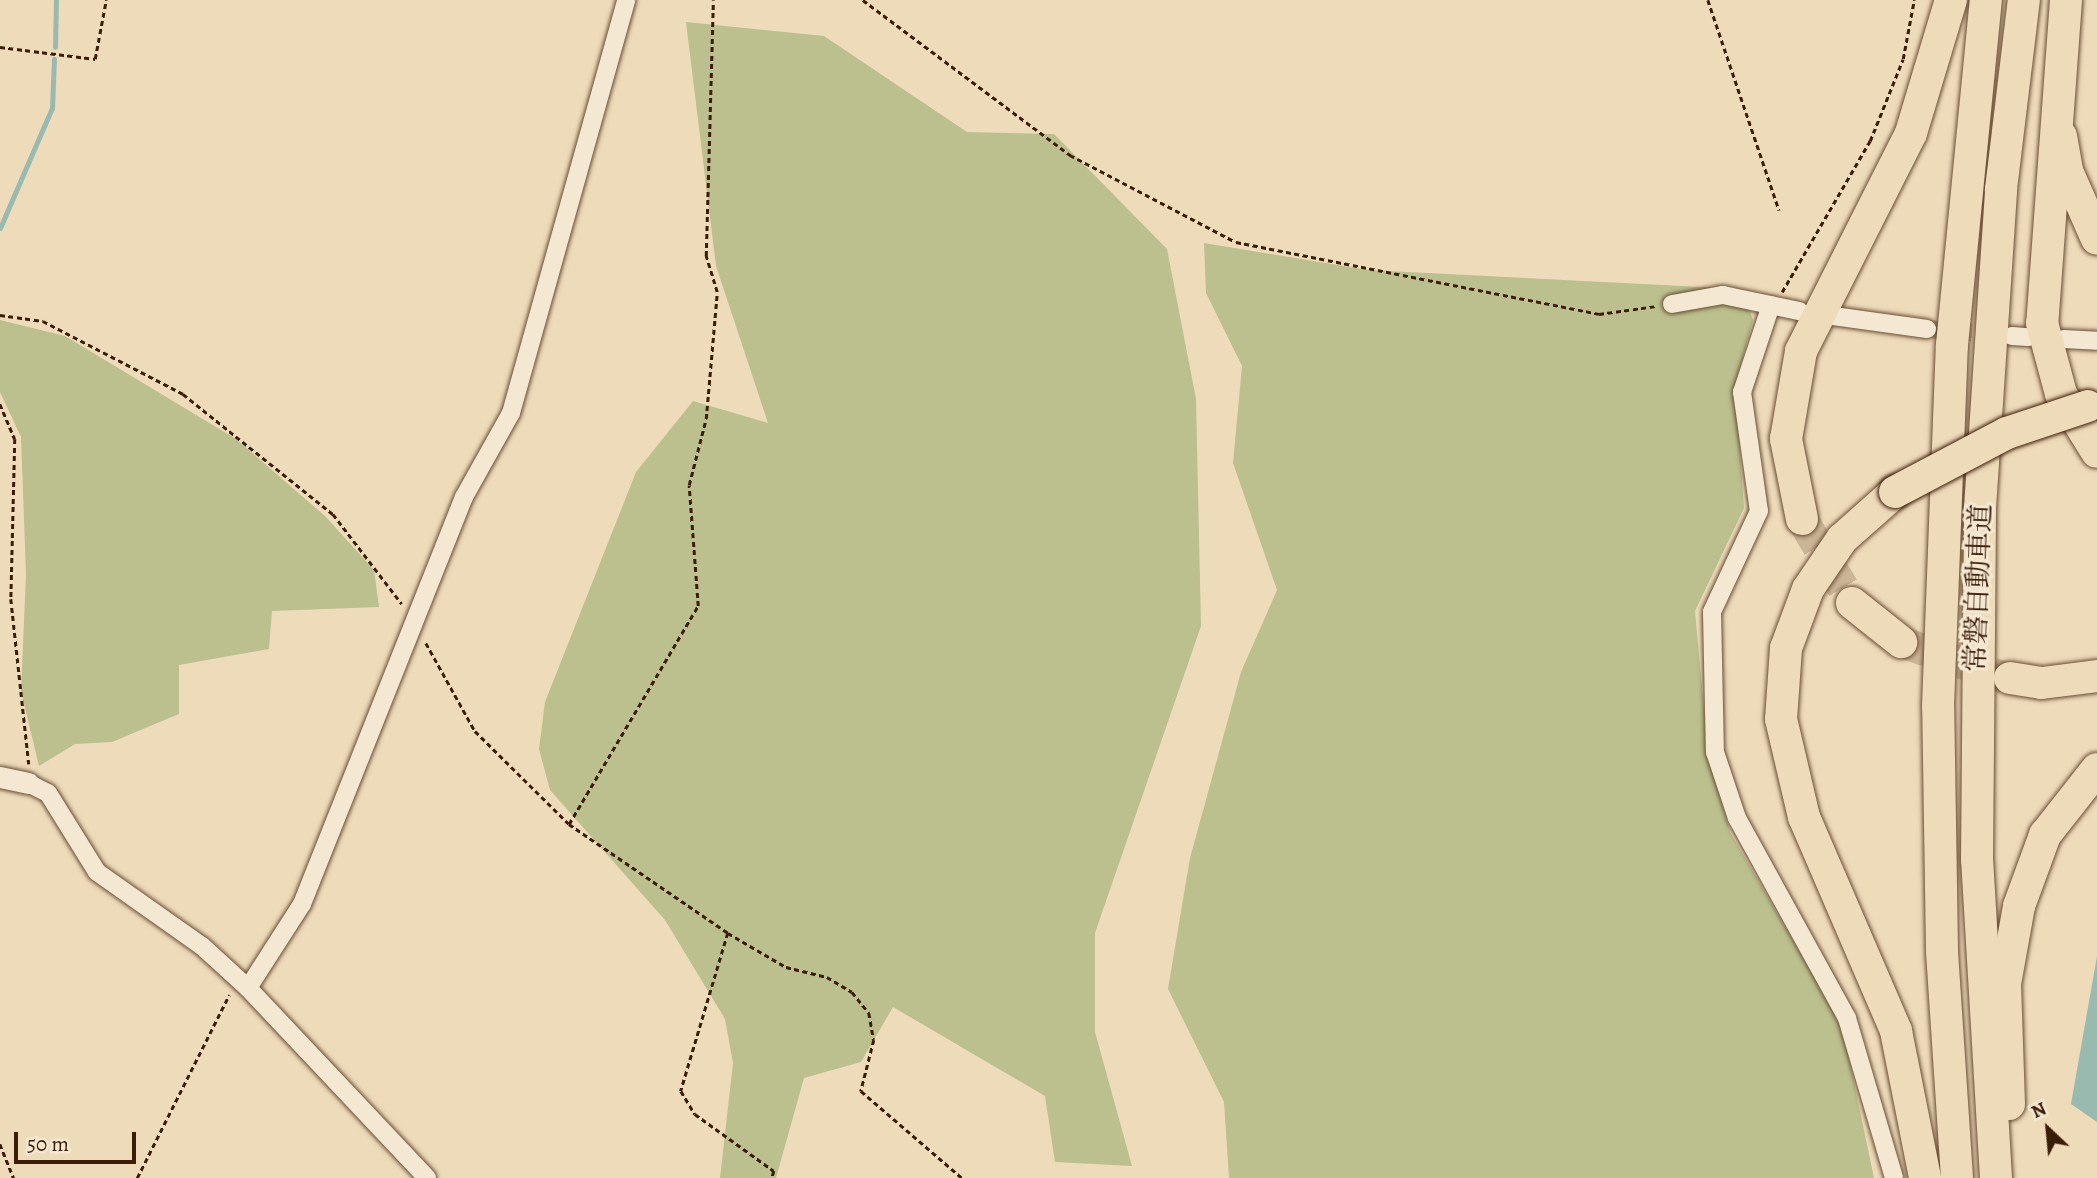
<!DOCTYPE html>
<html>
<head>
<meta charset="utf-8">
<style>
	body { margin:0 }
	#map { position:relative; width:2097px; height:1178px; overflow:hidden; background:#eedbba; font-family:Alegreya,"Noto Serif JP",serif }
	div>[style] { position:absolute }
	.green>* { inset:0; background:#bbc08e }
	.water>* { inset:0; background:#99bbaf }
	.stream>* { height:5px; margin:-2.5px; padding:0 2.5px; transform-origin:2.5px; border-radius:2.5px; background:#99bbaf }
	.minor-tunnel>* { height:18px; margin-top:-9px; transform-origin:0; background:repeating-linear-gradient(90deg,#cab596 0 18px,transparent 0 27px) }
	.motorway-tunnel>* { height:32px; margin-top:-16px; transform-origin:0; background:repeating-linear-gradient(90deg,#cab596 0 32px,transparent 0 48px) }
	.path>* { height:2.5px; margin-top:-1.25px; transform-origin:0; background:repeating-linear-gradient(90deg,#3b1c07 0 5px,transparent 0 8.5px) }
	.roads { filter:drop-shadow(0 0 2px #684c34) drop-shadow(0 0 2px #684c34) }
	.minor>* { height:18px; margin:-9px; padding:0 9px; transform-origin:9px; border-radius:9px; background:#f4e8d2 }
	.tertiary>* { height:21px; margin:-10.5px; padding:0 10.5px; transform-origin:10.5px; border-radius:10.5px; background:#f4e8d2 }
	.motorway>* { height:32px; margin:-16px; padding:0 16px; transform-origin:16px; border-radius:16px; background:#eedbba }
	.bridges { filter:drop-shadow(0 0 2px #3b1c07) drop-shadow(0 0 2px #3b1c07) }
	.motorway-bridge>* { height:32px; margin:-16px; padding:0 16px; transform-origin:16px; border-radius:16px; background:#eedbba }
	span { translate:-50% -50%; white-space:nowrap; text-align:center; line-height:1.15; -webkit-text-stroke:6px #f4e8d2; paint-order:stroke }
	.street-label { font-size:28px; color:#3b1c07 }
	.north { position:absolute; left:2013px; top:1094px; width:70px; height:70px; -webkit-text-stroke:5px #f4e8d2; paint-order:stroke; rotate:334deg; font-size:19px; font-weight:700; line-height:28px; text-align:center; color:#3b1c07 }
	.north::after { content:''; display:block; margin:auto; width:24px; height:32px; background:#3b1c07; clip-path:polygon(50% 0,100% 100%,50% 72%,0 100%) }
	.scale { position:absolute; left:14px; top:1132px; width:122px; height:32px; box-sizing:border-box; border:4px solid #3b1c07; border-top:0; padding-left:9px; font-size:21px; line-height:24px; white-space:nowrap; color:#3b1c07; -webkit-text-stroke:5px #f4e8d2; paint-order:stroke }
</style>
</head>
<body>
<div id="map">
	<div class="green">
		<div style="clip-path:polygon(686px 22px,824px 36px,967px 132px,1054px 134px,1167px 249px,1196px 399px,1201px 626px,1095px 933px,1095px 1032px,1132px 1166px,1055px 1162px,1045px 1096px,893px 1007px,861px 1062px,804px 1078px,776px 1178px,720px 1178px,733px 1063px,725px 1019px,665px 920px,550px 790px,539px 749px,545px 702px,636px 472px,693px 401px,768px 423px,716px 266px)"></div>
		<div style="clip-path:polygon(1204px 243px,1368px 270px,1742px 289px,1753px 320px,1735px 385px,1744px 508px,1695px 611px,1708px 753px,1730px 832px,1842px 1025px,1874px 1178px,1229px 1178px,1224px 1102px,1168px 989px,1190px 858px,1241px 672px,1277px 590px,1233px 463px,1242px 366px,1206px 293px)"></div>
		<div style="clip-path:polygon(0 320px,65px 336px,236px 439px,325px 516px,374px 570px,379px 607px,272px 611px,269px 649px,179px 665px,179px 714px,112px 742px,75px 744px,39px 766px,21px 691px,26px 574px,21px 437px,0 392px)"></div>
	</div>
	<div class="water">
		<div style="clip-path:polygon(2097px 956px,2097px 1122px,2071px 1104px)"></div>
	</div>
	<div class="stream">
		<div style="left:55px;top:47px;width:47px;rotate:-88.8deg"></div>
		<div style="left:0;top:228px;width:131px;rotate:-66.6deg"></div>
		<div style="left:52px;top:108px;width:49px;rotate:-87.7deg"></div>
	</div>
	<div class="minor-tunnel">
		<div style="left:1927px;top:329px;width:71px;rotate:4deg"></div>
	</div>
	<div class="motorway-tunnel">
		<div style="left:1802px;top:519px;width:98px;rotate:59.2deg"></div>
		<div style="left:1901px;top:642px;width:110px;rotate:19.1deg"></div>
	</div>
	<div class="path">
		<div style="left:863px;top:0;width:259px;rotate:36.8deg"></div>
		<div style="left:1070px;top:155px;width:187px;rotate:27.7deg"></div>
		<div style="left:1236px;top:242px;width:370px;rotate:11.2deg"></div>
		<div style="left:1599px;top:314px;width:59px;rotate:-7.9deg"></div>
		<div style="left:1708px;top:0;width:222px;rotate:71.3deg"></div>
		<div style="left:0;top:47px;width:96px;rotate:7.2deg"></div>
		<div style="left:95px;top:59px;width:60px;rotate:-79.4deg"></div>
		<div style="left:1782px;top:292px;width:175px;rotate:-59.8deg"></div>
		<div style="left:1870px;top:141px;width:88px;rotate:-68.1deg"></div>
		<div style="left:1903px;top:59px;width:60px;rotate:-79.4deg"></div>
		<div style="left:0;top:315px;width:43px;rotate:7.9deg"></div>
		<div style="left:43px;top:321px;width:158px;rotate:27.5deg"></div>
		<div style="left:183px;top:394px;width:192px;rotate:38.7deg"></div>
		<div style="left:333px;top:514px;width:113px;rotate:52.5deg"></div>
		<div style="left:0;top:404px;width:38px;rotate:67deg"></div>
		<div style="left:15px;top:439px;width:160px;rotate:91.4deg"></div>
		<div style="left:11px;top:599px;width:166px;rotate:83.8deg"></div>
		<div style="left:426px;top:643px;width:101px;rotate:60.9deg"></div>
		<div style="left:475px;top:731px;width:132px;rotate:44.7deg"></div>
		<div style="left:569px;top:824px;width:193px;rotate:34.4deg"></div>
		<div style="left:728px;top:933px;width:67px;rotate:30.4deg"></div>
		<div style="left:786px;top:967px;width:42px;rotate:13.7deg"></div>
		<div style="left:827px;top:977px;width:29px;rotate:31deg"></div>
		<div style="left:852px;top:992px;width:27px;rotate:51deg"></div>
		<div style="left:869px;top:1013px;width:27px;rotate:80deg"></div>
		<div style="left:874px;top:1040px;width:53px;rotate:104.3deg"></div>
		<div style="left:861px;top:1091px;width:133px;rotate:40.7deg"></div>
		<div style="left:569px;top:824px;width:253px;rotate:-59.4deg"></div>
		<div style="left:698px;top:606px;width:121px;rotate:-94.3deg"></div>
		<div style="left:689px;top:485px;width:68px;rotate:-75.6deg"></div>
		<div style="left:706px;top:419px;width:127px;rotate:-85deg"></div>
		<div style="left:717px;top:292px;width:38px;rotate:-107deg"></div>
		<div style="left:706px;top:256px;width:256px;rotate:-88.4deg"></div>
		<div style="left:728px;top:933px;width:165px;rotate:106.6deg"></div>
		<div style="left:681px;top:1091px;width:27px;rotate:59deg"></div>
		<div style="left:695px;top:1114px;width:97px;rotate:35.8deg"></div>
		<div style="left:774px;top:1171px;width:7px;rotate:106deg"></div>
		<div style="left:0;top:1144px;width:37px;rotate:68deg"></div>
		<div style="left:137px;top:1178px;width:205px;rotate:-63.3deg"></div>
	</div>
	<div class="roads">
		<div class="minor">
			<div style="left:1672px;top:304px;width:52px;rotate:-10deg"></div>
			<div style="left:1723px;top:295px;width:78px;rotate:11.9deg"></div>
			<div style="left:1771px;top:305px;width:92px;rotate:108.4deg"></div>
			<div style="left:1742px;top:392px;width:120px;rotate:81.9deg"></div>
			<div style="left:1759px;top:511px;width:111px;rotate:115deg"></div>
			<div style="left:1712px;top:612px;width:140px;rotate:88.8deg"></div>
			<div style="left:1715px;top:752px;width:70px;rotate:71.6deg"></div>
			<div style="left:1737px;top:818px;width:228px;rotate:61.2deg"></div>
			<div style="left:1847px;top:1018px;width:167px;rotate:73.6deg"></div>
			<div style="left:1826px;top:315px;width:102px;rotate:7.9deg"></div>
			<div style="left:2012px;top:336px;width:16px;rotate:4deg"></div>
			<div style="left:2064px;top:339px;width:33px;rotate:3deg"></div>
			<div style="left:28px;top:783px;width:22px;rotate:27deg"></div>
			<div style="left:48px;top:793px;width:93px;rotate:58.2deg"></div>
			<div style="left:97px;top:872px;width:128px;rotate:35.2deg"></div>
			<div style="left:202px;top:946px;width:62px;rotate:42.4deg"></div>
			<div style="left:248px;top:988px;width:261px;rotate:46.7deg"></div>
			<div style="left:248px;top:988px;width:100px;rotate:-57.3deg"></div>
			<div style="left:302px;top:904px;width:438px;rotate:-68.3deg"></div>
			<div style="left:464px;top:497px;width:96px;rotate:-60.8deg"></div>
			<div style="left:511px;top:413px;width:429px;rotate:-74.4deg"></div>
		</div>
		<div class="tertiary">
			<div style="left:0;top:777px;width:29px;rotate:12deg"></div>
		</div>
		<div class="motorway">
			<div style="left:2066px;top:0;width:324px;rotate:94.2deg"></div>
			<div style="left:2042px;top:323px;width:73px;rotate:75deg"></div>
			<div style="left:2061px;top:394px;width:68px;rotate:58.2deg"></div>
			<div style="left:2061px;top:136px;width:36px;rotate:80deg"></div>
			<div style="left:2067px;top:171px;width:74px;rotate:66.2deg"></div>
			<div style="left:1895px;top:492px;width:71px;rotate:138.4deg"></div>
			<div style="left:1842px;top:539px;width:60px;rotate:124.2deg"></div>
			<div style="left:1808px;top:589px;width:63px;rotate:110.4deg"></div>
			<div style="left:1786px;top:648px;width:71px;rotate:94deg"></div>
			<div style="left:1781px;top:719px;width:101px;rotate:76.8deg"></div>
			<div style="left:1804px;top:817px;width:233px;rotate:66.7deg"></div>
			<div style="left:1896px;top:1031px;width:150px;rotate:78.8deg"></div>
			<div style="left:1802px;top:519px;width:82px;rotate:-101.3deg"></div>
			<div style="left:1786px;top:439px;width:89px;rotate:-80.3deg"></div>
			<div style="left:1801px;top:351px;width:244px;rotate:-63.2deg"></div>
			<div style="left:1911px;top:133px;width:139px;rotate:-73.3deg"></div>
			<div style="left:1852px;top:603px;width:63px;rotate:38.5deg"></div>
			<div style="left:2010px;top:678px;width:32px;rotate:9deg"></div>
			<div style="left:2042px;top:683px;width:55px;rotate:-7.3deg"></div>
			<div style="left:2009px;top:1104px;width:120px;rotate:-91.9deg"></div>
			<div style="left:2005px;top:984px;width:79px;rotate:-79.8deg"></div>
			<div style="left:2019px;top:906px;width:76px;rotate:-69.9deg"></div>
			<div style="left:2045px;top:835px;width:84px;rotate:-51.8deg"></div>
			<div style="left:1957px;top:1178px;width:228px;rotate:-93.8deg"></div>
			<div style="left:1942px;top:950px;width:244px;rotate:-90.9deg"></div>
			<div style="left:1938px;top:706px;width:361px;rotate:-87.8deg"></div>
			<div style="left:1952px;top:345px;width:347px;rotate:-84.4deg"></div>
			<div style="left:1996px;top:1178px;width:319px;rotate:-93.4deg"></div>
			<div style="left:1977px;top:860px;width:352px;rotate:-89.5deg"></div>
			<div style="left:1980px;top:508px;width:320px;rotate:-86.2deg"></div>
			<div style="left:2001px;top:189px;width:190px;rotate:-83.1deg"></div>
		</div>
	</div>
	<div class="bridges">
		<div class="motorway-bridge">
			<div style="left:1895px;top:492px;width:127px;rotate:-27.8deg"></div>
			<div style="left:2007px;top:433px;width:85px;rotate:-18.4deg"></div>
		</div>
	</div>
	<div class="street-label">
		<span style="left:1978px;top:588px;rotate:-88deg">常磐自動車道</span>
	</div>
	<div class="north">N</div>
	<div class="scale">50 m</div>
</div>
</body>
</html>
